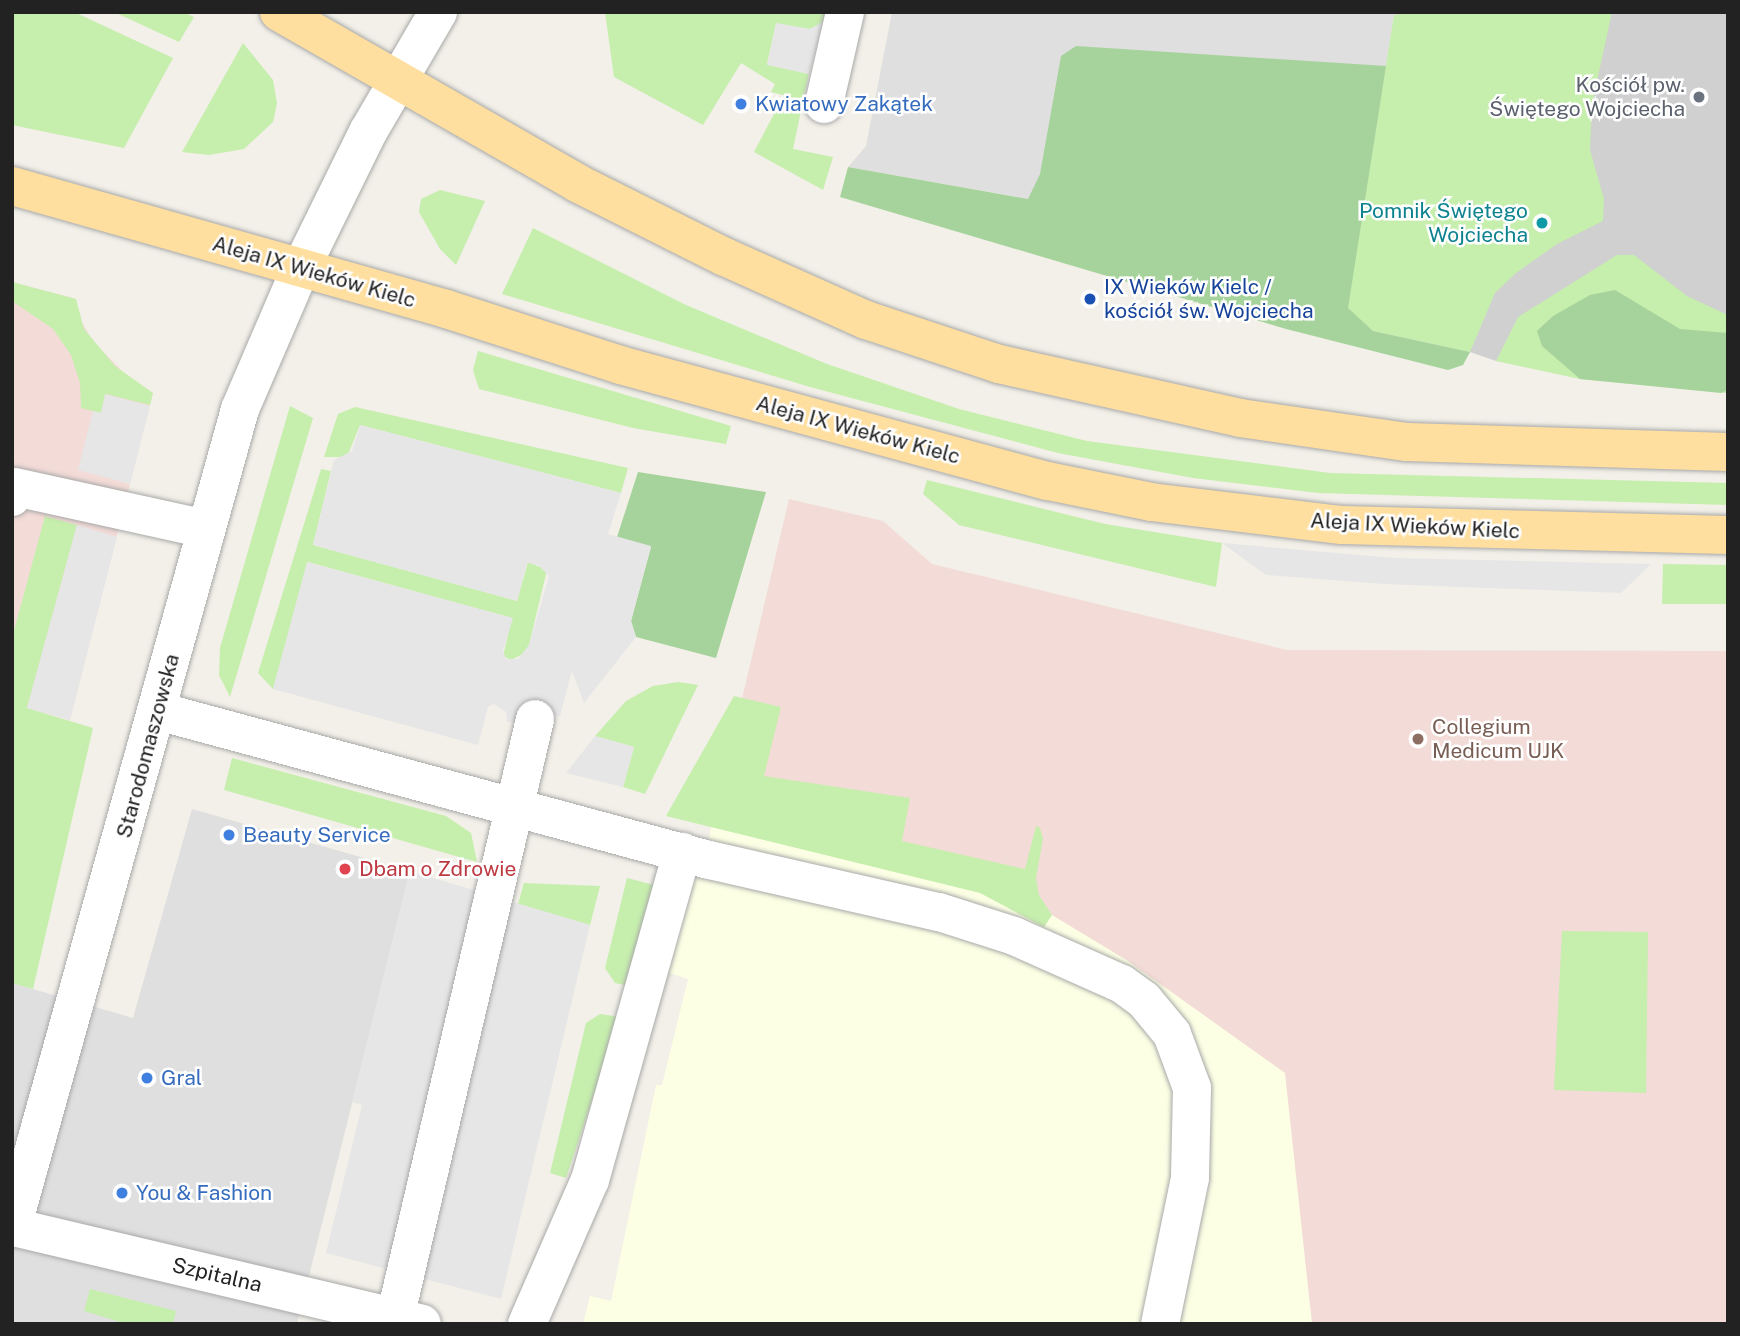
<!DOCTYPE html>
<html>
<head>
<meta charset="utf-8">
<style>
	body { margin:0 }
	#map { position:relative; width:1740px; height:1336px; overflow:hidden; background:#f2f0e8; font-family:"Public Sans",sans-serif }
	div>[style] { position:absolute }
	.residential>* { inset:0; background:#e0dfdf }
	.commercial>* { inset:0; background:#f3dbd7 }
	.education>* { inset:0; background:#fcffe4 }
	.religious>* { inset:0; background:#d0d0d0 }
	.grass>* { inset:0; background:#c6eead }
	.forest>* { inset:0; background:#a6d39b }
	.parking>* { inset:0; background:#e6e6e6 }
	.roads { filter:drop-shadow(0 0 2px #a9a9a9) drop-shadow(0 0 2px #a9a9a9) }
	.minor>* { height:38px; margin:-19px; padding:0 19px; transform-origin:19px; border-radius:19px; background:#fff }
	.major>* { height:38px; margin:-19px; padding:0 19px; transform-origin:19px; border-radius:19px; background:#ffdfa0 }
	.dots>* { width:19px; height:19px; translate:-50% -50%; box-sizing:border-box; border:4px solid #fff; border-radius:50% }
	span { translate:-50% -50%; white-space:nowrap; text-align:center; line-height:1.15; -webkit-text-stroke:5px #fff; paint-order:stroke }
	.worship-label { font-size:21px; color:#5b616d }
	.right { translate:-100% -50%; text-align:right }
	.shop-label { font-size:21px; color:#366cbe }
	.left { translate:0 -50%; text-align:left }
	.culture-label { font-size:21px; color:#0d838f }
	.street-label { font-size:21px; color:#222 }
	.transit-label { font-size:21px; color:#164399 }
	.education-label { font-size:21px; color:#785e54 }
	.health-label { font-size:21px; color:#be3a42 }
	.frame { position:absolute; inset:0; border:14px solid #222; pointer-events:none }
</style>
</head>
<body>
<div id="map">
	<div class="residential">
		<div style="clip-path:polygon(892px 12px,1427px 12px,1394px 16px,1356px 257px,848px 167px,866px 146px)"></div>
		<div style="clip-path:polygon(192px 809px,410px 871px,297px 1324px,12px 1324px,12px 983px,133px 1018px)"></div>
	</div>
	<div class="commercial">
		<div style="clip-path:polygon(12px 282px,76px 299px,78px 315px,92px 340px,128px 377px,153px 393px,70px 720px,12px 704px)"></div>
		<div style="clip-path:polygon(789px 499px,883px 521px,932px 564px,1287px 650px,1728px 651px,1728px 1324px,1312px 1324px,1297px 1199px,1052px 915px,1009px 889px,719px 797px)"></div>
	</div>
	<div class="education">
		<div style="clip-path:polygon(712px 824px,1009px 889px,1128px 961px,1285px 1073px,1312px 1324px,583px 1324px,590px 1296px,611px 1301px,656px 1085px,662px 1085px,688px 979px,667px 972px,691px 870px,702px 872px)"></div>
	</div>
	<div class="religious">
		<div style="clip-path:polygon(1433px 12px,1728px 12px,1728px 393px,1496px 361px,1470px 352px,1394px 15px)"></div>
	</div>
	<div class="grass">
		<div style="clip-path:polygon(12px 12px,74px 12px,173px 58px,124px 148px,12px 125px)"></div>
		<div style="clip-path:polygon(114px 12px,183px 12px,194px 17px,179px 42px)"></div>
		<div style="clip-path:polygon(605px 12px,825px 13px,823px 22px,810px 29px,776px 24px,767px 64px,809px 74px,803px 100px,771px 92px,775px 84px,741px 63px,703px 125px,614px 77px)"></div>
		<div style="clip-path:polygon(1420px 12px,1612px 12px,1592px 104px,1590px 150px,1604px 199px,1603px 221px,1557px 244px,1516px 273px,1495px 293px,1470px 352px,1373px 331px,1347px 309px,1394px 15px)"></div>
		<div style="clip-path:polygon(243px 43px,273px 80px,277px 103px,273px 122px,244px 149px,209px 155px,182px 152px)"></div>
		<div style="clip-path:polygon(801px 111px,793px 149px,833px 157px,823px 190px,754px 152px,775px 112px)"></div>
		<div style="clip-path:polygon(440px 190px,485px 201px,456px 265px,440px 249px,419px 212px,421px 199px)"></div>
		<div style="clip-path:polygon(533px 228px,686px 305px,827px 364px,959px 409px,1087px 441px,1330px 473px,1728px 483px,1728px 505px,1318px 493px,1193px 478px,1058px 453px,810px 387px,502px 294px)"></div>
		<div style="clip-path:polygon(1617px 255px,1634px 255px,1687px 296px,1728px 315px,1728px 393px,1580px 379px,1496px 361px,1518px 317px)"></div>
		<div style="clip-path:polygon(12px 282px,76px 299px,84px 329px,115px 366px,153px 393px,150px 405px,106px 394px,101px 413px,81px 408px,80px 383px,71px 355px,53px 329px,12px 301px)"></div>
		<div style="clip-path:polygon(478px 351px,731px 426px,726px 444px,633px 428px,479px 389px,473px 370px)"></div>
		<div style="clip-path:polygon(290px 406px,313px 418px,230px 697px,219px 675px,220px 648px)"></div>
		<div style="clip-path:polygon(355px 407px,628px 468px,621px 493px,360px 425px,347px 457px,324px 457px,338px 414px)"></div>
		<div style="clip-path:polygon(321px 469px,331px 471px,313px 545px,517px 601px,528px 562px,547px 570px,529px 645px,523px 654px,511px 660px,503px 656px,512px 618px,308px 562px,273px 689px,258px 673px)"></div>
		<div style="clip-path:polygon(927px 480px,1105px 524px,1222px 543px,1216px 587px,959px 525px,923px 494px)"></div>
		<div style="clip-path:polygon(45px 516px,77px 525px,27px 708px,93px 728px,33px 989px,12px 983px,12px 638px)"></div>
		<div style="clip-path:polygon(1663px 564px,1728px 565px,1728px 604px,1662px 604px)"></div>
		<div style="clip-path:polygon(678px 682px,698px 685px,645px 794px,623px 787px,634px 747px,595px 736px,626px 701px,653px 686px)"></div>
		<div style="clip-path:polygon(734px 696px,781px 707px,764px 776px,910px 798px,902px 841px,1025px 869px,1036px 826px,1040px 828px,1043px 839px,1036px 878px,1039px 895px,1052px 915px,1044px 927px,980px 893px,666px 816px)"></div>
		<div style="clip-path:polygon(232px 758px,446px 816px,471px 833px,477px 862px,224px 790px)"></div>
		<div style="clip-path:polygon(627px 878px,658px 886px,629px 986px,615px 983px,605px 968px)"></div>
		<div style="clip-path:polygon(524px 883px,600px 886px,590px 925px,518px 904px)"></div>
		<div style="clip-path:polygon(1562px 931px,1648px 932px,1646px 1093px,1554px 1090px)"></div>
		<div style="clip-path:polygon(600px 1014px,620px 1017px,566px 1178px,550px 1173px,586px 1023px)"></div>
		<div style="clip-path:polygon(90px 1289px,176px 1311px,173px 1324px,127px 1324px,84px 1311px)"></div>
	</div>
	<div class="forest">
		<div style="clip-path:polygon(1076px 46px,1386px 66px,1348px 308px,1373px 331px,1470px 352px,1463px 365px,1448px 370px,1286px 329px,840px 197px,848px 167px,1028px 199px,1040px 174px,1061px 56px)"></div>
		<div style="clip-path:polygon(1615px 290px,1680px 329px,1728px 333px,1728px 390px,1721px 393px,1580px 379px,1542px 346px,1537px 331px,1553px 316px,1590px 295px)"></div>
		<div style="clip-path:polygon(638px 472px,766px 492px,716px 658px,636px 637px,631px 621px,651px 547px,617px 537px)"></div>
	</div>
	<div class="parking">
		<div style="clip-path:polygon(823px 22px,809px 74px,767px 65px,776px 23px,810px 29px)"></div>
		<div style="clip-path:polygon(105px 394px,150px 406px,130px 484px,78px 470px,93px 411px,101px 413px)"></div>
		<div style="clip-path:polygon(360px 425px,621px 493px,608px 534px,651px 546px,631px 621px,636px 637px,584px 703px,572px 671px,560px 716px,507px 722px,506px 712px,494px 704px,488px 707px,478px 745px,273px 689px,307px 562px,513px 618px,503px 651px,506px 659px,518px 659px,529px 645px,549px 576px,538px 565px,527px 563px,517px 601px,313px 545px,334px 460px,352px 451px)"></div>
		<div style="clip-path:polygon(77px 525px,117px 537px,70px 720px,27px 708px)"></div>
		<div style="clip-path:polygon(1222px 543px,1394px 558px,1651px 564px,1621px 593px,1384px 584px,1266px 575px)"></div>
		<div style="clip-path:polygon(595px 736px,634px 747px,623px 787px,566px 773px)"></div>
		<div style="clip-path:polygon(410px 871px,590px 925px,501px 1299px,326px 1253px,362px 1105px,352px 1102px)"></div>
	</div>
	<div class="roads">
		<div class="minor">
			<div style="left:824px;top:104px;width:94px;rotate:-77.1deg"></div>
			<div style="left:12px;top:497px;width:10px;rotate:-73deg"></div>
			<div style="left:15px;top:487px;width:196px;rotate:12.4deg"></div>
			<div style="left:158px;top:711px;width:567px;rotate:15.14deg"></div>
			<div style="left:705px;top:859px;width:240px;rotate:12.8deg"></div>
			<div style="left:939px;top:912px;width:79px;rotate:17.7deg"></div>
			<div style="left:1014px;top:936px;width:118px;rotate:24deg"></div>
			<div style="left:1122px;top:984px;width:27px;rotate:36deg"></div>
			<div style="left:1144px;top:1000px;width:44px;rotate:50.5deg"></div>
			<div style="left:1172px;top:1034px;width:58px;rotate:69.7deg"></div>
			<div style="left:1192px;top:1088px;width:90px;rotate:91.3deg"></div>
			<div style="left:1190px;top:1178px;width:149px;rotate:101.6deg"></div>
			<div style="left:13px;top:1227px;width:420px;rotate:13.3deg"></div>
			<div style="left:12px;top:1228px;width:850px;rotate:-74.44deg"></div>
			<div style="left:240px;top:409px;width:151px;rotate:-66.7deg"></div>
			<div style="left:300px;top:270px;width:154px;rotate:-63.8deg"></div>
			<div style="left:368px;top:132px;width:139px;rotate:-59.7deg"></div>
			<div style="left:395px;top:1318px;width:615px;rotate:-76.84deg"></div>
			<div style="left:527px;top:1324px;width:157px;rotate:-66.4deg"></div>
			<div style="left:590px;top:1180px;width:341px;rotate:-74.3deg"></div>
		</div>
		<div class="major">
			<div style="left:279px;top:12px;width:344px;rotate:29.8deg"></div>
			<div style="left:577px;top:183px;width:165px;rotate:26.6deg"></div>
			<div style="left:725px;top:257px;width:154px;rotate:24.1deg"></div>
			<div style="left:866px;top:320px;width:140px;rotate:18.3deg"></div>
			<div style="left:999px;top:364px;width:247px;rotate:12.6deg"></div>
			<div style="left:1240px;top:418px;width:169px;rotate:8.2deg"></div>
			<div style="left:1407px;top:442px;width:321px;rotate:1.8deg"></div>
			<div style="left:12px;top:186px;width:451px;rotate:15.8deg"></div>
			<div style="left:446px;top:309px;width:183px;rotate:17.8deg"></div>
			<div style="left:620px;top:365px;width:443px;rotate:15.2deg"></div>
			<div style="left:1048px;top:481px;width:105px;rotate:11.5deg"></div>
			<div style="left:1151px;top:502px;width:192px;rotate:6.9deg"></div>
			<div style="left:1342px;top:525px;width:386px;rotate:1.5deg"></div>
		</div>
	</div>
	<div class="dots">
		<div style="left:1699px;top:97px;background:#6b7280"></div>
		<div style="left:741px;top:104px;background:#3f7fe0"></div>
		<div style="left:1542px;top:223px;background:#0f9aa8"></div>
		<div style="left:1090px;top:299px;background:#1a4fb4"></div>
		<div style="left:1418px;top:739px;background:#8d6e63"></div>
		<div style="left:229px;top:835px;background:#3f7fe0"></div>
		<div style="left:345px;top:869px;background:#e0444e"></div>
		<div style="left:147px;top:1078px;background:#3f7fe0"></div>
		<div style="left:122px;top:1193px;background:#3f7fe0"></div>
	</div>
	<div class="worship-label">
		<span class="right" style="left:1685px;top:97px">Kościół pw.<br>Świętego Wojciecha</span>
	</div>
	<div class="shop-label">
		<span class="left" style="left:755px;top:104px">Kwiatowy Zakątek</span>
		<span class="left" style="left:243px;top:835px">Beauty Service</span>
		<span class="left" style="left:161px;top:1078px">Gral</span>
		<span class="left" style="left:136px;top:1193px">You &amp; Fashion</span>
	</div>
	<div class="culture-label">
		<span class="right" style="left:1528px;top:223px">Pomnik Świętego<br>Wojciecha</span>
	</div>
	<div class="street-label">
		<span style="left:314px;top:272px;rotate:16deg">Aleja IX Wieków Kielc</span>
		<span style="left:858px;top:430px;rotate:15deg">Aleja IX Wieków Kielc</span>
		<span style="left:1415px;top:526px;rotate:3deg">Aleja IX Wieków Kielc</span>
		<span style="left:148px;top:746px;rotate:-75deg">Starodomaszowska</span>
		<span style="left:217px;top:1275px;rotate:13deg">Szpitalna</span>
	</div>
	<div class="transit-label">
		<span class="left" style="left:1104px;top:299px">IX Wieków Kielc /<br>kościół św. Wojciecha</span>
	</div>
	<div class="education-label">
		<span class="left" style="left:1432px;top:739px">Collegium<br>Medicum UJK</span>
	</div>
	<div class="health-label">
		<span class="left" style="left:359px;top:869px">Dbam o Zdrowie</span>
	</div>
	<div class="frame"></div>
</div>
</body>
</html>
